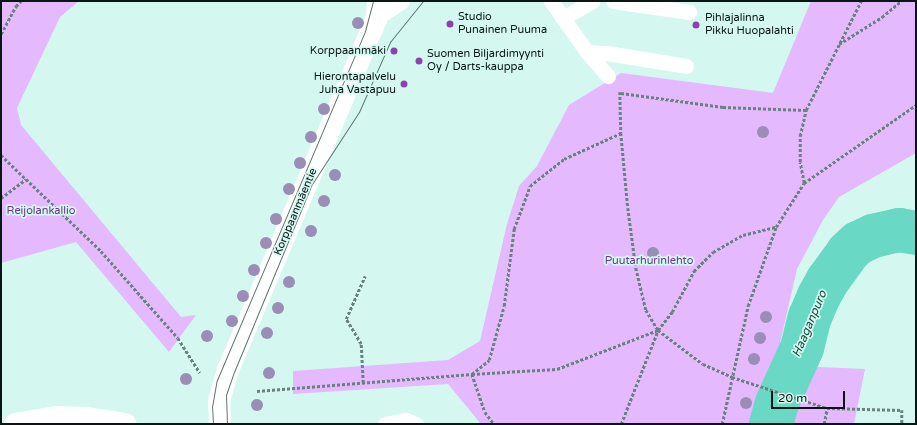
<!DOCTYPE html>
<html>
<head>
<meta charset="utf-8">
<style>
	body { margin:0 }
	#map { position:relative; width:917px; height:425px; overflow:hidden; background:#d4f8f0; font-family:"Varela Round",sans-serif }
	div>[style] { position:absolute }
	.green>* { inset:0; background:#e4b9fd }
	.river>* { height:44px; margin:-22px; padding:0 22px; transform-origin:22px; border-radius:22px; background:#69d8c5 }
	.path>* { height:2.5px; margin-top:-1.25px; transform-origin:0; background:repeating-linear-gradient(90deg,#6a827d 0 3px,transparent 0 5px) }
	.lane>* { height:15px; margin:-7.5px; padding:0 7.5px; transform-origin:7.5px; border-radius:7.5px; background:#fff }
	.street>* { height:22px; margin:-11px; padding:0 11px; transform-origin:11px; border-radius:11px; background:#fff }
	.secondary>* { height:22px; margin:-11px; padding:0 11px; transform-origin:11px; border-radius:11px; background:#fff }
	.tram>* { height:1px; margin:-0.5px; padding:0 0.5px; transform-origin:0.5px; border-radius:0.5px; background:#5e7470 }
	.trees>* { width:12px; height:12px; margin:-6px; border-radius:50%; background:#9a8db6 }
	.dots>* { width:11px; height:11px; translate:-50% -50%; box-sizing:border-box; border:2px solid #d4f8f0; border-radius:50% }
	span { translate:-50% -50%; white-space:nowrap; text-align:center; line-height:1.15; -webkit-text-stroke:3.5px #d4f8f0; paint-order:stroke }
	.poi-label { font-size:11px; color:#091614 }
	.left { translate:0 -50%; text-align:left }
	.right { translate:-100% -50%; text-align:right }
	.park-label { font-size:11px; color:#6b3686 }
	.street-label { font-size:11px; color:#091614 }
	.water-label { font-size:12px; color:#184941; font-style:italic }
	.frame { position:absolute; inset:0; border:2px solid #091614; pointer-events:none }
	.scale { position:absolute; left:771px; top:391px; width:74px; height:18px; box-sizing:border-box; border:2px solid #091614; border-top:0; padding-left:5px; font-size:12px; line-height:14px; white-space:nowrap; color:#091614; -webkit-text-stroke:3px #d4f8f0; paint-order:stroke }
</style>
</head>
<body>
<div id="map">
	<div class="green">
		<div style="clip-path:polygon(1px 1px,79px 1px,60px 17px,17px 108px,21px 125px,181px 317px,196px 315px,169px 352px,76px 242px,1px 263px)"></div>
		<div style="clip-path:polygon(811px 1px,916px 1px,916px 153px,839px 197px,823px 220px,797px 269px,775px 365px,865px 369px,854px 424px,481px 424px,448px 384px,293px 394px,293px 371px,448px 360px,480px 341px,507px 224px,519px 186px,537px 166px,569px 105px,621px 73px,773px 93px)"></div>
	</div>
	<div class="river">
		<div style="left:771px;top:424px;width:22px;rotate:-74deg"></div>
		<div style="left:777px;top:403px;width:60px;rotate:-65.6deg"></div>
		<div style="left:802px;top:348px;width:32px;rotate:-76deg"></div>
		<div style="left:810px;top:317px;width:23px;rotate:-67deg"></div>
		<div style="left:819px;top:296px;width:18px;rotate:-61deg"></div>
		<div style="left:828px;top:280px;width:34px;rotate:-54deg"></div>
		<div style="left:848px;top:252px;width:13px;rotate:-42deg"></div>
		<div style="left:858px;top:243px;width:17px;rotate:-25deg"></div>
		<div style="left:873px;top:236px;width:27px;rotate:-13deg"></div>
		<div style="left:899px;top:230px;width:17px;rotate:10deg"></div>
	</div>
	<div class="path">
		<div style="left:1px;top:34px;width:32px;rotate:-62deg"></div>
		<div style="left:16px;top:6px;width:7px;rotate:-45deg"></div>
		<div style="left:839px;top:44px;width:51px;rotate:-32.1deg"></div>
		<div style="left:882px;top:17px;width:25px;rotate:-40deg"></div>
		<div style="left:620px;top:92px;width:41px;rotate:88.6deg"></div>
		<div style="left:621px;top:133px;width:75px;rotate:84.7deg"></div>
		<div style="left:628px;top:208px;width:61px;rotate:82.4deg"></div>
		<div style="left:636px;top:268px;width:43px;rotate:76.6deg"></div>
		<div style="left:646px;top:310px;width:23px;rotate:59deg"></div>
		<div style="left:658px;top:330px;width:56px;rotate:37.1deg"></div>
		<div style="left:703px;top:364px;width:32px;rotate:24deg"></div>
		<div style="left:732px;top:377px;width:100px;rotate:18.1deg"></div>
		<div style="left:827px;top:408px;width:75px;rotate:1.5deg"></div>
		<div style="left:902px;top:410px;width:14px;rotate:90deg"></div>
		<div style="left:621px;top:93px;width:103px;rotate:7.8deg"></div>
		<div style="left:723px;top:107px;width:83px;rotate:2.1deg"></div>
		<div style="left:1px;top:155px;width:35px;rotate:44deg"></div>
		<div style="left:804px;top:183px;width:21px;rotate:-101deg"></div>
		<div style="left:800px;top:162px;width:26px;rotate:-90deg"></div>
		<div style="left:800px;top:136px;width:27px;rotate:-77deg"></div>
		<div style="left:806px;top:110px;width:122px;rotate:-63.2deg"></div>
		<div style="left:1px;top:198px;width:31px;rotate:-37deg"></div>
		<div style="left:26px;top:179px;width:104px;rotate:43.8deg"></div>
		<div style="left:101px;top:251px;width:116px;rotate:48.5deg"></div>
		<div style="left:178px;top:338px;width:41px;rotate:57.8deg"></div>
		<div style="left:472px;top:374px;width:22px;rotate:-39deg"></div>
		<div style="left:489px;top:360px;width:56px;rotate:-74.5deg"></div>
		<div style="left:504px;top:306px;width:78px;rotate:-82.6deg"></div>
		<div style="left:514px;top:229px;width:46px;rotate:-69.6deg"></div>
		<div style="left:530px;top:186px;width:43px;rotate:-38.5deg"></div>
		<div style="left:564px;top:159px;width:63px;rotate:-24.5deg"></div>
		<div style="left:472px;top:374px;width:40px;rotate:71.1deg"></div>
		<div style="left:485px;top:412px;width:15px;rotate:53deg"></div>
		<div style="left:363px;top:383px;width:39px;rotate:-93deg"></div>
		<div style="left:361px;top:344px;width:29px;rotate:-121deg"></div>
		<div style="left:346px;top:319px;width:47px;rotate:-66.2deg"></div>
		<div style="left:257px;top:391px;width:216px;rotate:-4.5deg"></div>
		<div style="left:472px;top:374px;width:85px;rotate:-3.4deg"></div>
		<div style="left:557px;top:369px;width:108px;rotate:-21.1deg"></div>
		<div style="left:621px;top:424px;width:101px;rotate:-68.5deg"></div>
		<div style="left:658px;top:330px;width:23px;rotate:-52deg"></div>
		<div style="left:672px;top:312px;width:47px;rotate:-61.8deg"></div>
		<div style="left:694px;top:271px;width:27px;rotate:-45deg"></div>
		<div style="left:713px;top:252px;width:34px;rotate:-30deg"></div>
		<div style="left:743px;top:235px;width:34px;rotate:-14deg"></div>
		<div style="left:722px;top:424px;width:121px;rotate:-77.6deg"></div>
		<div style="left:748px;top:306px;width:84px;rotate:-70.5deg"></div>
		<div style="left:776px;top:227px;width:52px;rotate:-57.5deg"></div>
		<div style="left:804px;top:183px;width:136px;rotate:-34.9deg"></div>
		<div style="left:824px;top:424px;width:16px;rotate:-79deg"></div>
	</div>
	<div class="lane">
		<div style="left:551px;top:1px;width:62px;rotate:54.8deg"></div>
		<div style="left:587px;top:52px;width:32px;rotate:49deg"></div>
		<div style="left:613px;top:1px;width:77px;rotate:8.2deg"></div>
		<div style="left:377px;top:18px;width:30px;rotate:-34deg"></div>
		<div style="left:563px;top:18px;width:34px;rotate:-30deg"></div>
		<div style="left:587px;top:52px;width:26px;rotate:4deg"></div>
		<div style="left:613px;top:54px;width:74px;rotate:9.3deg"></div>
		<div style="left:385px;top:424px;width:21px;rotate:-11deg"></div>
		<div style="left:406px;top:420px;width:11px;rotate:22deg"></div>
	</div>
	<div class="street">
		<div style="left:15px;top:424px;width:43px;rotate:-9.5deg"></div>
		<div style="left:57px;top:417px;width:30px;rotate:2deg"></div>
		<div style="left:87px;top:418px;width:39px;rotate:9deg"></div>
	</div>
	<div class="secondary">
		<div style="left:220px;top:424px;width:23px;rotate:-92deg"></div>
		<div style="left:219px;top:401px;width:32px;rotate:-74deg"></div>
		<div style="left:228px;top:370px;width:382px;rotate:-67.1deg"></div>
		<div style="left:377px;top:18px;width:17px;rotate:-87deg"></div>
	</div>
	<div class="tram">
		<div style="left:213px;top:424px;width:17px;rotate:-93deg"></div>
		<div style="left:212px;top:407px;width:27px;rotate:-80deg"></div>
		<div style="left:217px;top:380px;width:379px;rotate:-67deg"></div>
		<div style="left:365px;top:31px;width:31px;rotate:-75deg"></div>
		<div style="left:227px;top:424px;width:29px;rotate:-92deg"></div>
		<div style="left:226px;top:395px;width:24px;rotate:-71deg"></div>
		<div style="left:234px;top:372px;width:204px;rotate:-67.5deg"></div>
		<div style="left:312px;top:184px;width:86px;rotate:-56.9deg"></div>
		<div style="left:359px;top:112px;width:77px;rotate:-66.1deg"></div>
		<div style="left:390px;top:42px;width:53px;rotate:-51.2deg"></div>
	</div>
	<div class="trees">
		<div style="left:358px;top:23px"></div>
		<div style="left:324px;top:109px"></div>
		<div style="left:763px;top:132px"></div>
		<div style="left:311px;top:137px"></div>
		<div style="left:300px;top:163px"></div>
		<div style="left:335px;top:175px"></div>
		<div style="left:289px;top:189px"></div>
		<div style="left:324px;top:201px"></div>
		<div style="left:276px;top:219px"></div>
		<div style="left:311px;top:231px"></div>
		<div style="left:266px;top:243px"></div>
		<div style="left:653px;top:253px"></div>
		<div style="left:254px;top:270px"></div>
		<div style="left:289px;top:282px"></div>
		<div style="left:243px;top:296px"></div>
		<div style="left:278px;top:308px"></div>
		<div style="left:766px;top:317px"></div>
		<div style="left:232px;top:321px"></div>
		<div style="left:267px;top:333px"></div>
		<div style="left:207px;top:336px"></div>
		<div style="left:760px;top:338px"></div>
		<div style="left:754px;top:359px"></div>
		<div style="left:269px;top:373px"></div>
		<div style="left:186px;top:379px"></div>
		<div style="left:746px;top:403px"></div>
		<div style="left:257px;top:405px"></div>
	</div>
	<div class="dots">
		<div style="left:450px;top:24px;background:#8d41b2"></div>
		<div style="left:696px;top:25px;background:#8d41b2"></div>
		<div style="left:394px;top:51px;background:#8d41b2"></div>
		<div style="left:419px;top:61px;background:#8d41b2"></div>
		<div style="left:404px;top:84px;background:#8d41b2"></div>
	</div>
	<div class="poi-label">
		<span class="left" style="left:458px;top:24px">Studio<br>Punainen Puuma</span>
		<span class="left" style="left:705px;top:25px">Pihlajalinna<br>Pikku Huopalahti</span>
		<span class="right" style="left:386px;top:51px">Korppaanmäki</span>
		<span class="left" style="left:427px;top:61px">Suomen Biljardimyynti<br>Oy / Darts-kauppa</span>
		<span class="right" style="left:396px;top:84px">Hierontapalvelu<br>Juha Vastapuu</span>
	</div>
	<div class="park-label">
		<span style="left:41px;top:211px">Reijolankallio</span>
		<span style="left:649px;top:261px">Puutarhurinlehto</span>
	</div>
	<div class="street-label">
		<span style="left:296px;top:212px;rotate:-67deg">Korppaanmäentie</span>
	</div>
	<div class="water-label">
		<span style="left:810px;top:324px;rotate:-67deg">Haaganpuro</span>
	</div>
	<div class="frame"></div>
	<div class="scale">20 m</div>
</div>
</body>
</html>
